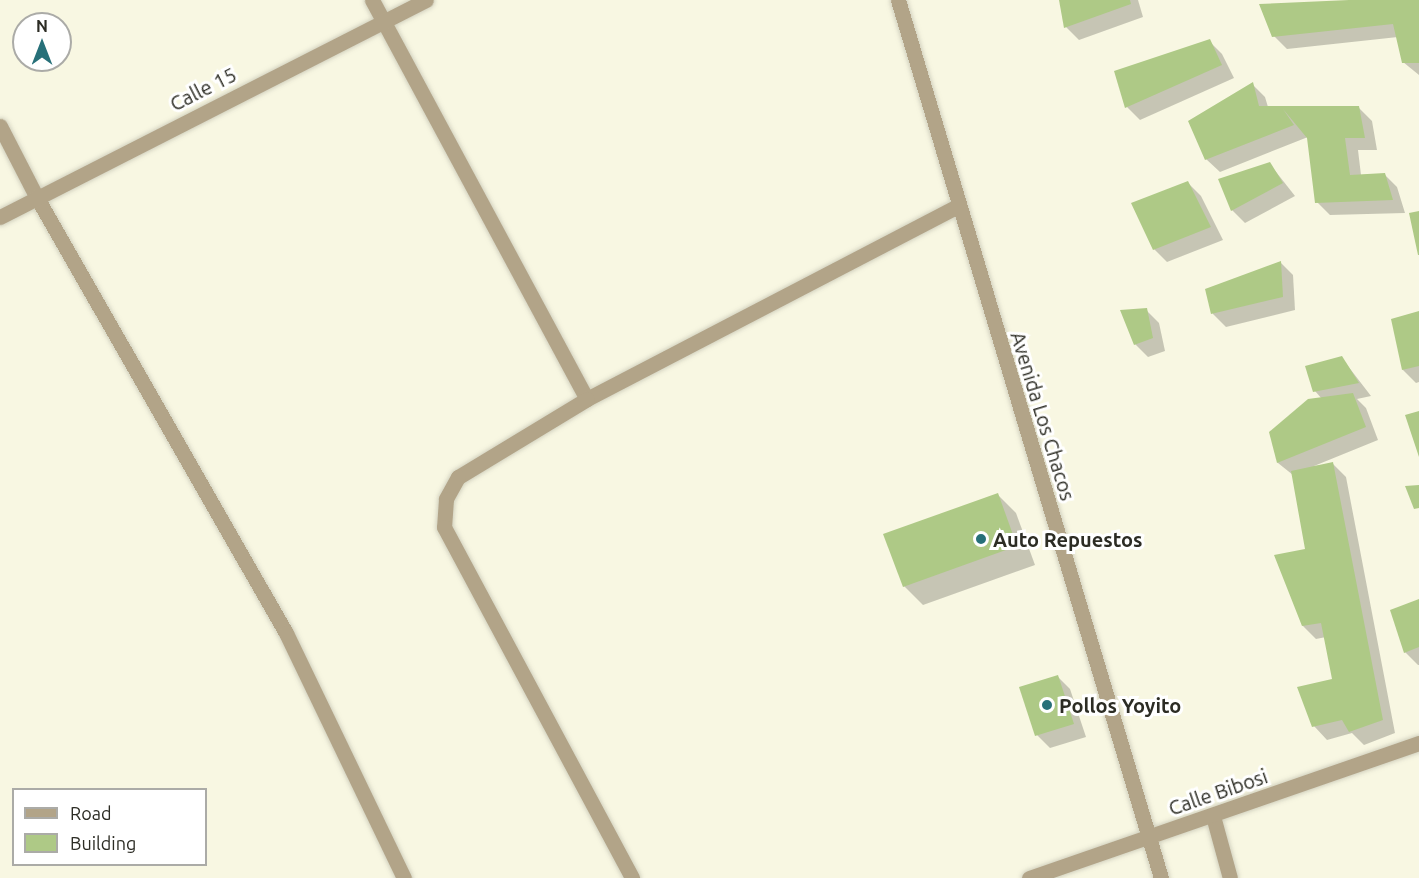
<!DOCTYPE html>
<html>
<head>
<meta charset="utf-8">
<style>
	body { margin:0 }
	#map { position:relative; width:1419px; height:878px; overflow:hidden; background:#f8f7e2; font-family:Ubuntu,sans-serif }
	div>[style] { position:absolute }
	.shadow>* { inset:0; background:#0003 }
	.building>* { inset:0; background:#aec986 }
	.roads { filter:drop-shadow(0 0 2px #d3d2c0) drop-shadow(0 0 2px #d3d2c0) }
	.minor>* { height:15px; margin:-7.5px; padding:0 7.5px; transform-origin:7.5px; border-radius:7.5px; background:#b2a488 }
	.tertiary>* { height:15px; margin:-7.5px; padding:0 7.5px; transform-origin:7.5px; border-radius:7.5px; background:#b2a488 }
	.dots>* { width:16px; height:16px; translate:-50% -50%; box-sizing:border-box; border:3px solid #fff; border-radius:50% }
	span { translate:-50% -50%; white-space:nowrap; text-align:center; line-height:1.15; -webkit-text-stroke:6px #fff; paint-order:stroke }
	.street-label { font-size:20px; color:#2c2c24 }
	.poi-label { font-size:20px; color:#2c2c24; font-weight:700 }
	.left { translate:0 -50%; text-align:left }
	.legend { position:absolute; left:12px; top:788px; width:195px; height:78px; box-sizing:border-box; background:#fff; border:2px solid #ababa7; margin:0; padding:8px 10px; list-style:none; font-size:18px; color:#2c2c24 }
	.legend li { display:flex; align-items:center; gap:12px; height:30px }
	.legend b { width:30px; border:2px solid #ababa7 }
	.north { position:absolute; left:12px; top:12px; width:60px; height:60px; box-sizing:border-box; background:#fff; border:2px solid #ababa7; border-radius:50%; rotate:0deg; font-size:16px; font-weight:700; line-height:24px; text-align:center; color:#2c2c24 }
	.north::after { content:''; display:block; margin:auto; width:21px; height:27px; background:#277079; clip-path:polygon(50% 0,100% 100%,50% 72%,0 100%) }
</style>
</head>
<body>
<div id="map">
	<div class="shadow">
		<div style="clip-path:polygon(1060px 0,1138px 0,1143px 17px,1079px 40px,1066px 27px)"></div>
		<div style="clip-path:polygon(1379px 0,1419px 0,1419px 75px,1403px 62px,1398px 37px,1287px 49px,1274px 36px)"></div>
		<div style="clip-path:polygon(1209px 41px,1222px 54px,1234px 78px,1140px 120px,1127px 107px)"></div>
		<div style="clip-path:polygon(1252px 84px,1265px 97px,1268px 107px,1358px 107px,1372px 121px,1377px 150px,1358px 150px,1361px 175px,1384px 174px,1397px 187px,1405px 213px,1330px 215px,1317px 202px,1308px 137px,1220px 172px,1206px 159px)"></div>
		<div style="clip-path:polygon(1269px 163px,1295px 196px,1245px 223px,1232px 210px)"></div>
		<div style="clip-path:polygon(1188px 183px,1201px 196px,1223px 240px,1167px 262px,1154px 249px)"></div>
		<div style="clip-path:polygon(1280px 262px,1293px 275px,1295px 310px,1226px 327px,1213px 314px,1207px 290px)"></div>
		<div style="clip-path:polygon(1146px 310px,1159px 323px,1165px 351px,1148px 357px,1135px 344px)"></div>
		<div style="clip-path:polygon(1419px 312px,1419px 382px,1416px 383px,1403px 370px)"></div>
		<div style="clip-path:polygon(1341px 357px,1371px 396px,1357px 399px,1366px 408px,1378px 440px,1314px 466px,1333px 464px,1346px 477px,1395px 733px,1364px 745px,1352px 733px,1327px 740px,1314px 726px,1334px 680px,1326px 637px,1316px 639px,1303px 626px,1307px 551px,1293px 475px,1278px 463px,1270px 433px,1322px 399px,1315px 391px)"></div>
		<div style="clip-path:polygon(998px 495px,1016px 513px,1035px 565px,923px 605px,904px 586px)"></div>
		<div style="clip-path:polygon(1419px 600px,1419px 665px,1418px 665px,1405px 652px)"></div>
		<div style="clip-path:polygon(1057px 676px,1070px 689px,1086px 737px,1050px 748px,1037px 735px)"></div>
	</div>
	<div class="building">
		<div style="clip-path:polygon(1059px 0,1130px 0,1131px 4px,1064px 28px)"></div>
		<div style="clip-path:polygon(1349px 0,1419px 0,1419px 63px,1402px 63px,1393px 24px,1272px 37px,1259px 4px)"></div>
		<div style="clip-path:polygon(1210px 39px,1222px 65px,1125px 108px,1114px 71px)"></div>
		<div style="clip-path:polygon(1253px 82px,1259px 106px,1359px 106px,1365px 138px,1345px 138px,1350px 175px,1385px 173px,1393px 200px,1315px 203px,1307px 138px,1283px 109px,1294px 125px,1205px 160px,1188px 121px)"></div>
		<div style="clip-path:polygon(1270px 162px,1283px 183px,1231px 211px,1218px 179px)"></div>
		<div style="clip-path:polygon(1188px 181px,1211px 227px,1153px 250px,1131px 203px)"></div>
		<div style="clip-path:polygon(1419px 211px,1419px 255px,1418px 255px,1409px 213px)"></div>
		<div style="clip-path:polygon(1281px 261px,1283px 297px,1211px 314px,1205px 289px)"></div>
		<div style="clip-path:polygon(1147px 308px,1153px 338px,1134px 345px,1120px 310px)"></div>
		<div style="clip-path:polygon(1419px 311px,1419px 366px,1402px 370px,1391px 319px)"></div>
		<div style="clip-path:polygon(1342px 356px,1359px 383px,1313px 392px,1305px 366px)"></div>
		<div style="clip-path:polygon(1353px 393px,1366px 427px,1277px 463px,1269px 432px,1308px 399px)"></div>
		<div style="clip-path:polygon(1419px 411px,1419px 457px,1405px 415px)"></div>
		<div style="clip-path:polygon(1333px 462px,1383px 720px,1349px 732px,1342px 720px,1312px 727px,1297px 687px,1332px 679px,1321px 623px,1302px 626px,1274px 555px,1305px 549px,1291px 471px)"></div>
		<div style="clip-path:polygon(1419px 485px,1419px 508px,1414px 509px,1405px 486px)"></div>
		<div style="clip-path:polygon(998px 493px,1017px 546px,903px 587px,883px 534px)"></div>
		<div style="clip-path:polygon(1419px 599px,1419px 647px,1404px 653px,1390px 610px)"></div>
		<div style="clip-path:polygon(1058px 675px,1074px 724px,1035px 736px,1019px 687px)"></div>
	</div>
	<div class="roads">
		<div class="minor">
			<div style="left:372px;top:0;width:453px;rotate:61.7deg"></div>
			<div style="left:587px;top:399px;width:418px;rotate:-27.5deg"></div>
			<div style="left:0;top:126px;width:79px;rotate:62.8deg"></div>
			<div style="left:36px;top:196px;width:503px;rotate:60.23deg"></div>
			<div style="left:286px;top:633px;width:272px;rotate:64.3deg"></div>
			<div style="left:0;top:217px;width:478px;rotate:-27deg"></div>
			<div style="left:587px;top:399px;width:151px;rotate:148.8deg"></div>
			<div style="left:458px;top:477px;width:25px;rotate:119deg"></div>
			<div style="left:446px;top:499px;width:28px;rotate:94deg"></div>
			<div style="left:444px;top:527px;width:398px;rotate:61.8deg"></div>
			<div style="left:1213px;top:816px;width:64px;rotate:74.7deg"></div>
			<div style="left:1029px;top:878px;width:413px;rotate:-19.1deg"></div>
		</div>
		<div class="tertiary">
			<div style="left:898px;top:0;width:917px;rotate:73.32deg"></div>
		</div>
	</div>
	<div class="dots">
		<div style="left:981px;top:539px;background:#277079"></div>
		<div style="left:1047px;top:705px;background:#277079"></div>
	</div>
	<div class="street-label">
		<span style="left:203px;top:89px;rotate:-27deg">Calle 15</span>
		<span style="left:1043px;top:416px;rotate:73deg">Avenida Los Chacos</span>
		<span style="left:1218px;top:792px;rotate:-19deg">Calle Bibosi</span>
	</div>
	<div class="poi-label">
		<span class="left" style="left:993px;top:539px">Auto Repuestos</span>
		<span class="left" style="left:1059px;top:705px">Pollos Yoyito</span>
	</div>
	<ul class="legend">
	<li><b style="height:8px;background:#b2a488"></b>Road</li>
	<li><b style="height:16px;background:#aec986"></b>Building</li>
	</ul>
	<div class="north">N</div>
</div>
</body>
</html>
